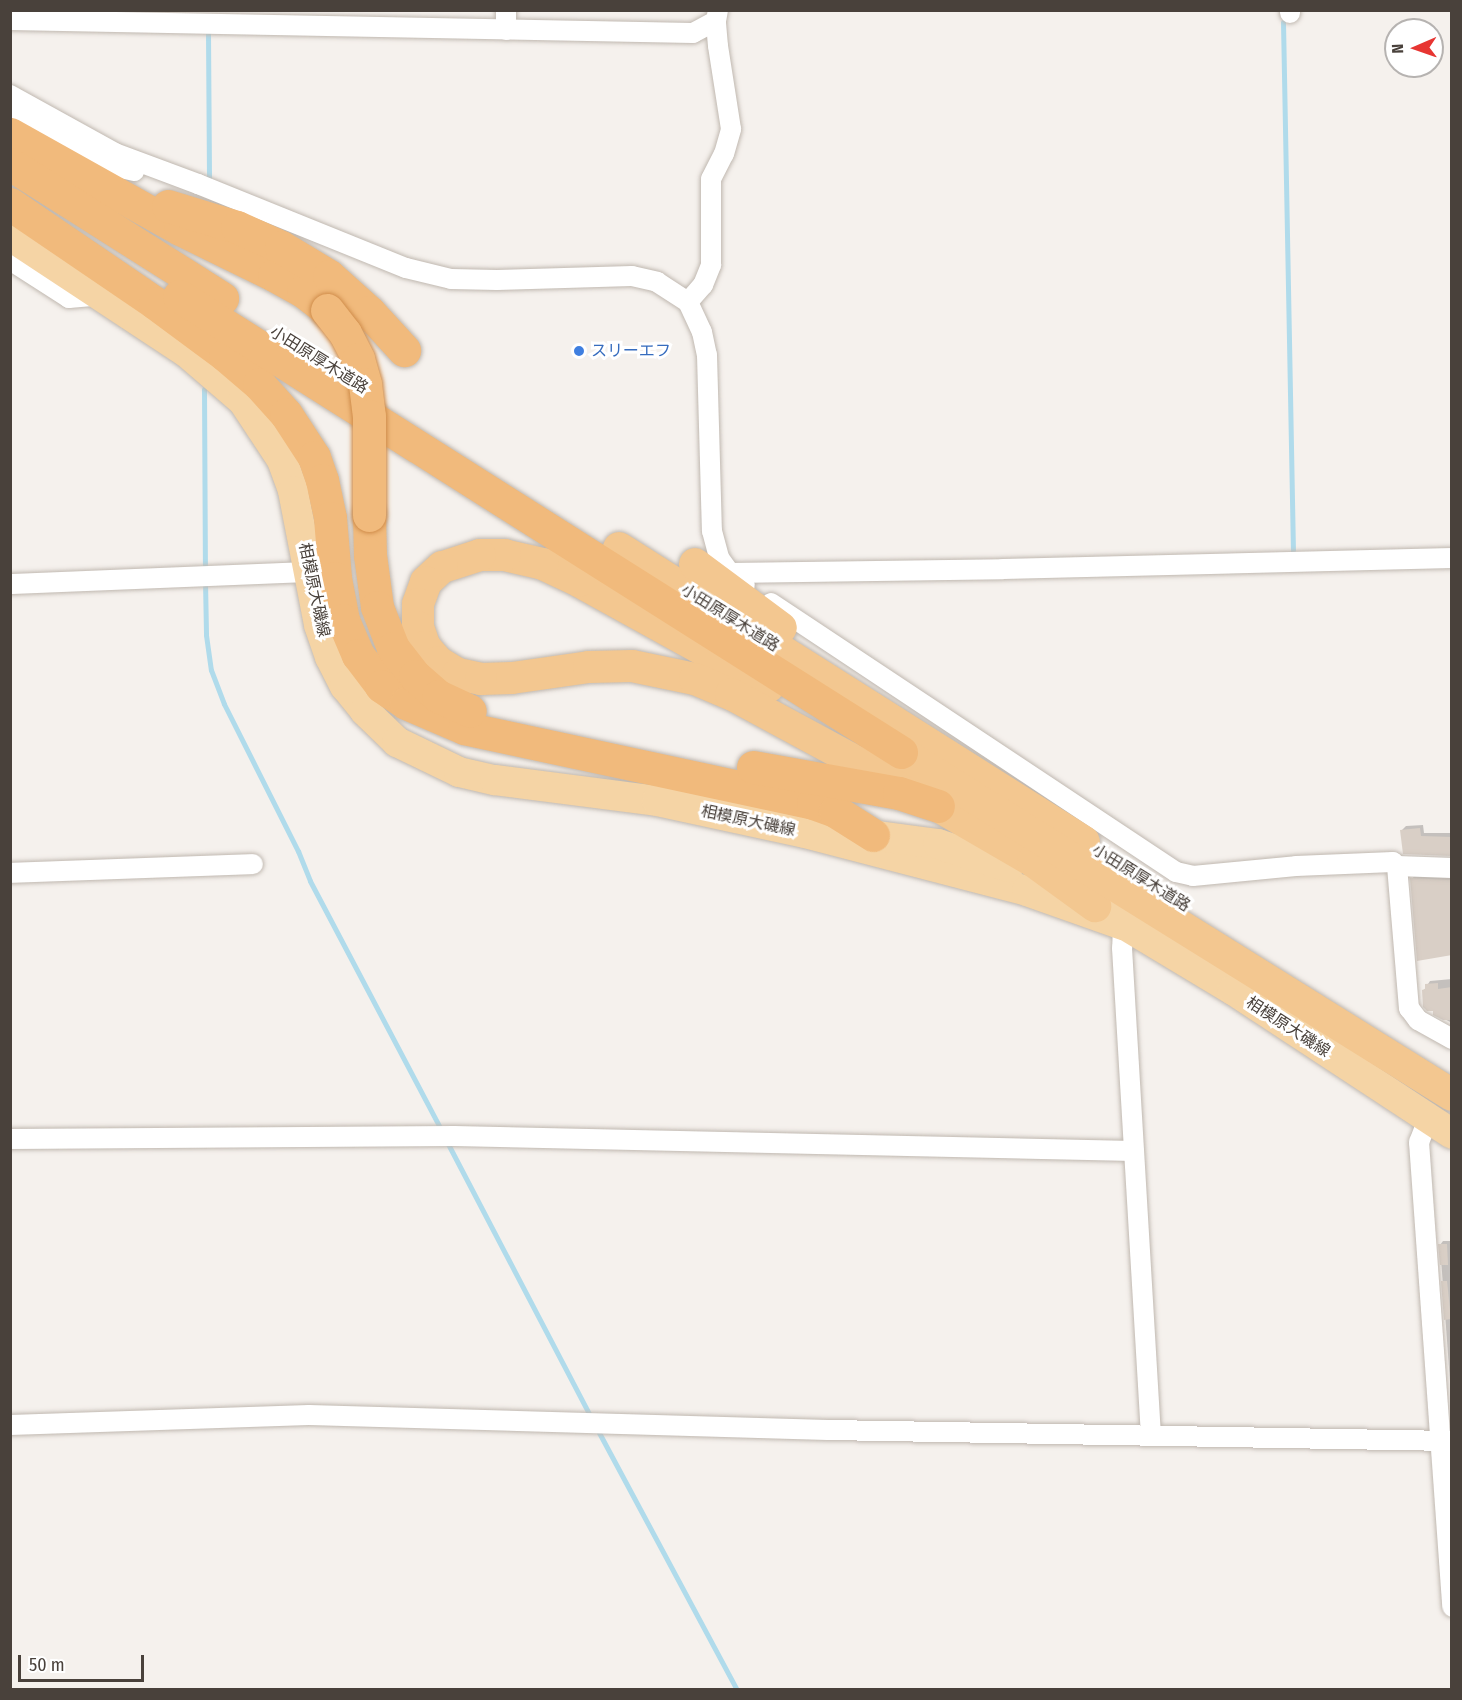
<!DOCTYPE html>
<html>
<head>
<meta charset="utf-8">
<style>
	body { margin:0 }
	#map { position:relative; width:1462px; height:1700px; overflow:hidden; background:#f5f1ed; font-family:"Fira Sans Condensed","Noto Sans JP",sans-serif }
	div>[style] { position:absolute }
	.shadow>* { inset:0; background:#0003 }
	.stream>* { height:5px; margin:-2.5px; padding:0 2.5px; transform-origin:2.5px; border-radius:2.5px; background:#b0dbeb }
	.building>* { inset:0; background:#d9cfc6 }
	.roads { filter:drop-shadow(0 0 2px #c0b8b0) drop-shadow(0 0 2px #c0b8b0) }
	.minor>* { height:20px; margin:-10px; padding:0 10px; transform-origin:10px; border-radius:10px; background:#fff }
	.primary>* { height:30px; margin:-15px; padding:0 15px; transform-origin:15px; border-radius:15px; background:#f5d4a5 }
	.trunk>* { height:32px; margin:-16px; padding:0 16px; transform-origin:16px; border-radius:16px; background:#f3c790 }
	.motorway>* { height:33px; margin:-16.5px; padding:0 16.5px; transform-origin:16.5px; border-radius:16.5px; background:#f1ba7c }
	.bridges { filter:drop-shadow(0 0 2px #d08d4b) drop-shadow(0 0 2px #d08d4b) }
	.motorway-bridge>* { height:33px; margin:-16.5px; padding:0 16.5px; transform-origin:16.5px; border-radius:16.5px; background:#f1ba7c }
	.dots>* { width:16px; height:16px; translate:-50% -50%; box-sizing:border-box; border:3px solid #fff; border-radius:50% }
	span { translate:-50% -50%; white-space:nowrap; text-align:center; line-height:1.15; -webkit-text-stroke:6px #fff; paint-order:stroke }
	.shop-label { font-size:16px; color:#366cbe }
	.left { translate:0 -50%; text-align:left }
	.street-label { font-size:16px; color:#49413b }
	.frame { position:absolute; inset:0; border:12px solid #49413b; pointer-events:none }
	.north { position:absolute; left:1384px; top:18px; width:60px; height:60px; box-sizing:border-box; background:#fff; border:2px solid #b6b3b1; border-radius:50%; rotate:268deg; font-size:16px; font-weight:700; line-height:24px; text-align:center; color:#49413b }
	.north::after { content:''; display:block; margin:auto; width:21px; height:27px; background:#e73532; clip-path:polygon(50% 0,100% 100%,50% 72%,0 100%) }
	.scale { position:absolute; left:18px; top:1655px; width:126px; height:27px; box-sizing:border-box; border:3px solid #49413b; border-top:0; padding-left:8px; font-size:18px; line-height:21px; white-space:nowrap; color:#49413b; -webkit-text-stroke:4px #fff; paint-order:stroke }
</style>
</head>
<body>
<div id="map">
	<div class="shadow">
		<div style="clip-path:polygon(1423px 825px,1424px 833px,1452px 833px,1452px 854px,1402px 830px,1406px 826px)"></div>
		<div style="clip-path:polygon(1415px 875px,1452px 876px,1452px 953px,1418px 959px,1412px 879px)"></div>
		<div style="clip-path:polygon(1452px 979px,1452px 1023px,1435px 1014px,1424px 990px,1430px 981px)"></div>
		<div style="clip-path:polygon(1443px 1241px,1452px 1241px,1452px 1409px,1440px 1245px)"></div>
	</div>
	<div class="stream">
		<div style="left:1283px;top:22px;width:529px;rotate:88.92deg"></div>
		<div style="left:208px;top:33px;width:145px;rotate:89.6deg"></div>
		<div style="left:204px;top:389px;width:182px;rotate:89.7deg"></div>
		<div style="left:205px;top:581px;width:54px;rotate:88.9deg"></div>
		<div style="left:206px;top:635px;width:35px;rotate:82deg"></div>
		<div style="left:211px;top:670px;width:36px;rotate:69deg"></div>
		<div style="left:224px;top:704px;width:165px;rotate:63.3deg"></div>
		<div style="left:298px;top:851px;width:32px;rotate:68deg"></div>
		<div style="left:310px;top:881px;width:283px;rotate:62.2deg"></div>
		<div style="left:447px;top:1142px;width:311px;rotate:62.4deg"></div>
		<div style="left:596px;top:1427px;width:298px;rotate:61.8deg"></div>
	</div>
	<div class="building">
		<div style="clip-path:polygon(1420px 828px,1421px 836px,1452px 837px,1452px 856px,1403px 854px,1400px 830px)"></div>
		<div style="clip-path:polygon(1410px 878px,1452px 880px,1452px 955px,1417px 961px)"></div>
		<div style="clip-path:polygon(1438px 983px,1438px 989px,1452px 987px,1452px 1020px,1443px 1020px,1433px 1015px,1433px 1011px,1427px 1011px,1423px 1007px,1422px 990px,1425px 989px,1425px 984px)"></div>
		<div style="clip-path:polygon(1438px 1244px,1447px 1244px,1448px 1265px,1440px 1265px)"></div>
		<div style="clip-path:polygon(1441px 1281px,1447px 1281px,1451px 1319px,1444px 1320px)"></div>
	</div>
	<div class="roads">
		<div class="minor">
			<div style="left:1290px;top:10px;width:3px;rotate:90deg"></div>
			<div style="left:10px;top:20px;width:683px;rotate:1.09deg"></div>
			<div style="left:693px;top:33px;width:26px;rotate:-28deg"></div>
			<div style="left:506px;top:30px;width:20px;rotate:-90deg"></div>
			<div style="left:10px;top:95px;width:120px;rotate:28.9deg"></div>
			<div style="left:115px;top:153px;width:89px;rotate:20.5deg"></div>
			<div style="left:198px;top:184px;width:224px;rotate:22deg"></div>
			<div style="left:406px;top:268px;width:46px;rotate:13.7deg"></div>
			<div style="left:451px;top:279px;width:46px;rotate:1.2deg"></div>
			<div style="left:497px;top:280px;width:135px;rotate:-1.7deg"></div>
			<div style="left:632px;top:276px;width:26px;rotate:13deg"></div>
			<div style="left:657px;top:282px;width:37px;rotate:33deg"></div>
			<div style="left:688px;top:302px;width:33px;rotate:65deg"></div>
			<div style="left:702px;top:332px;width:24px;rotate:78deg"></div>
			<div style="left:707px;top:355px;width:176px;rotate:88.4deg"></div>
			<div style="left:712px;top:531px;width:28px;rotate:75deg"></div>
			<div style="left:719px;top:558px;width:19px;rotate:54deg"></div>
			<div style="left:730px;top:573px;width:19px;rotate:39deg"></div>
			<div style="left:10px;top:115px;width:110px;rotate:27deg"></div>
			<div style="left:108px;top:165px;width:27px;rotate:13deg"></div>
			<div style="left:10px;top:260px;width:70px;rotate:32.8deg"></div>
			<div style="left:69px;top:298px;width:34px;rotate:-5deg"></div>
			<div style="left:688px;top:302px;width:23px;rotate:-49deg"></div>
			<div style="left:703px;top:285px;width:22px;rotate:-68deg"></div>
			<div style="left:711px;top:265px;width:86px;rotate:-90deg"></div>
			<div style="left:711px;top:179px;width:28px;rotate:-63deg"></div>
			<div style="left:724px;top:154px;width:26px;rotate:-74deg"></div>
			<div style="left:731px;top:129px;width:84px;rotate:-98.9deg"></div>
			<div style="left:718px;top:46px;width:25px;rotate:-95deg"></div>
			<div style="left:716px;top:21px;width:11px;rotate:-80deg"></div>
			<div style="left:730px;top:573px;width:273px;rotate:-0.8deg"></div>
			<div style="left:1003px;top:569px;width:449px;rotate:-1.4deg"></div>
			<div style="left:10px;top:584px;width:300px;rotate:-2.3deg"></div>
			<div style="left:771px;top:603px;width:486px;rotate:33.6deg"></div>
			<div style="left:1176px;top:872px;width:17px;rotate:13deg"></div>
			<div style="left:1193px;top:876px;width:103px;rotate:-5.5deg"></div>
			<div style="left:1296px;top:866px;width:97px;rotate:-2.4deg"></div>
			<div style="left:1393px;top:862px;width:6px;rotate:45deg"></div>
			<div style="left:1397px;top:866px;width:55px;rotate:2.1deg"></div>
			<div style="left:1397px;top:866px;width:143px;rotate:85.2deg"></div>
			<div style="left:1409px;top:1008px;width:15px;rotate:53deg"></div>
			<div style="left:1418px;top:1020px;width:39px;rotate:29deg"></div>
			<div style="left:10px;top:873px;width:243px;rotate:-2.1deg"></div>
			<div style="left:1123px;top:925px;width:23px;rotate:92deg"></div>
			<div style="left:1122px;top:948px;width:488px;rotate:86.6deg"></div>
			<div style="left:1428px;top:1119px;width:25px;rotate:111deg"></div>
			<div style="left:1419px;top:1142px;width:466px;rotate:85.9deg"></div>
			<div style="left:10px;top:1139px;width:444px;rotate:-0.4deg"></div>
			<div style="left:454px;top:1136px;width:680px;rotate:1.26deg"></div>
			<div style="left:10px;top:1425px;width:299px;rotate:-1.9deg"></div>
			<div style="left:309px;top:1415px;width:519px;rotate:1.66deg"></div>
			<div style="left:828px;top:1430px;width:624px;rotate:1.01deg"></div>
		</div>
		<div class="primary">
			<div style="left:10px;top:236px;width:211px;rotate:33.4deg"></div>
			<div style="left:186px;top:352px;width:75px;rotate:40.7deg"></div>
			<div style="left:243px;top:401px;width:71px;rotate:56.5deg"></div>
			<div style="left:282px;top:460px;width:33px;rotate:70deg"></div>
			<div style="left:293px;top:491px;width:136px;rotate:79deg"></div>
			<div style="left:319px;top:625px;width:34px;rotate:71deg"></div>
			<div style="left:330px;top:657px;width:33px;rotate:63deg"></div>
			<div style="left:345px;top:686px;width:32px;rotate:51deg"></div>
			<div style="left:365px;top:711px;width:45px;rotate:44.1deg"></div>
			<div style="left:397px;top:742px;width:69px;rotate:25.8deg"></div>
			<div style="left:459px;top:772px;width:37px;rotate:13deg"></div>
			<div style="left:495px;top:780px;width:163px;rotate:7.4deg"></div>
			<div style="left:657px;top:801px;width:151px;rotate:12.2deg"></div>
			<div style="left:805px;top:833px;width:229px;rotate:14.6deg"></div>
			<div style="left:1027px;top:891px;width:102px;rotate:19.5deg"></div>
			<div style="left:871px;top:835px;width:68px;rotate:7.7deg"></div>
			<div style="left:938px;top:844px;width:74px;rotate:18.2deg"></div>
			<div style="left:1108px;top:915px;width:146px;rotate:31deg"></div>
			<div style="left:1233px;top:990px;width:262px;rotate:33.3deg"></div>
		</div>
		<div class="trunk">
			<div style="left:619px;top:548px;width:550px;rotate:32.3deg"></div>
			<div style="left:695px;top:564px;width:107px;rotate:36.7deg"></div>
			<div style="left:769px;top:686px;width:217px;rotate:-151.1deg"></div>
			<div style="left:579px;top:581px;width:40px;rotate:-155deg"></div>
			<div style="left:543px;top:564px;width:39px;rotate:-167deg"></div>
			<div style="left:505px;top:555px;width:25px;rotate:180deg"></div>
			<div style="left:480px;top:555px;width:40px;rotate:162deg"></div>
			<div style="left:442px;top:567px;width:22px;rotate:137deg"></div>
			<div style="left:426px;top:582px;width:23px;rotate:110deg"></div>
			<div style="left:418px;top:604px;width:23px;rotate:90deg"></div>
			<div style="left:418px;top:627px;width:21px;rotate:71deg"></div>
			<div style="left:425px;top:647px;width:20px;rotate:49deg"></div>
			<div style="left:438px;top:662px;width:23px;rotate:31deg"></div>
			<div style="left:458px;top:674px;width:24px;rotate:12deg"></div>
			<div style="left:481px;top:679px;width:31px;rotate:-2deg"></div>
			<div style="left:512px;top:678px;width:78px;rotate:-8.1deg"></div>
			<div style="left:589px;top:667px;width:43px;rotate:-1.3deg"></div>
			<div style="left:632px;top:666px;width:64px;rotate:11.7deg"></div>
			<div style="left:695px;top:679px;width:39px;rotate:23deg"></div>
			<div style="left:731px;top:694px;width:235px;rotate:28.4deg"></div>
			<div style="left:938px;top:806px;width:110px;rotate:30.1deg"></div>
			<div style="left:1033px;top:861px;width:77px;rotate:36deg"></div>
			<div style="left:878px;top:741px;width:25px;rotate:26deg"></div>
			<div style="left:901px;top:752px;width:649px;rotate:31.9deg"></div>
		</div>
		<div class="motorway">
			<div style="left:10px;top:134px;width:195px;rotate:29.2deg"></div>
			<div style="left:180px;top:229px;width:105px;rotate:26.1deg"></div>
			<div style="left:274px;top:275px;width:33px;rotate:29deg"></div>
			<div style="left:303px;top:291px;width:31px;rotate:38deg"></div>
			<div style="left:10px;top:164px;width:251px;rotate:32.3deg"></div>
			<div style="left:10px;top:204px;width:176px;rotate:34.3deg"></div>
			<div style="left:155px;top:303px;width:87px;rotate:36.6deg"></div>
			<div style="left:225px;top:355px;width:45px;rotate:40.5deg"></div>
			<div style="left:259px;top:384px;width:40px;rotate:48deg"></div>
			<div style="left:286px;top:414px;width:51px;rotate:56.9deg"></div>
			<div style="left:314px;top:457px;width:24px;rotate:71deg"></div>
			<div style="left:322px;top:480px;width:39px;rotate:78deg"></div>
			<div style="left:330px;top:518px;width:60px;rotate:85.2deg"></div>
			<div style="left:335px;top:578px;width:43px;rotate:79.2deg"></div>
			<div style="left:343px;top:620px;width:38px;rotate:67deg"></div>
			<div style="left:358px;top:655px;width:39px;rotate:53deg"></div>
			<div style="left:381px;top:686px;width:30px;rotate:34deg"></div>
			<div style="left:406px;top:703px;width:63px;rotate:23.3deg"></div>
			<div style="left:464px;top:728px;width:357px;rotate:12.1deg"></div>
			<div style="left:813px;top:803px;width:23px;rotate:20deg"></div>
			<div style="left:835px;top:811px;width:45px;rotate:32.3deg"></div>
			<div style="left:168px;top:206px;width:72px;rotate:16.9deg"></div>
			<div style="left:237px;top:227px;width:48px;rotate:24.4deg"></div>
			<div style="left:281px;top:247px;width:56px;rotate:31.1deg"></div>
			<div style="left:329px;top:276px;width:54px;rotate:42deg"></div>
			<div style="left:369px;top:312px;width:52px;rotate:47.4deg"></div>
			<div style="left:179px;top:296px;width:854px;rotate:32.28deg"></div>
			<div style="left:369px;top:515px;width:40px;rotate:88.6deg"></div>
			<div style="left:370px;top:555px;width:52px;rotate:82.3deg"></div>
			<div style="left:377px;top:607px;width:44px;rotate:68.7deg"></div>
			<div style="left:393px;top:648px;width:36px;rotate:52deg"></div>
			<div style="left:415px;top:676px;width:30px;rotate:41deg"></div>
			<div style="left:438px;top:696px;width:35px;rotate:25deg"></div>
			<div style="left:753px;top:767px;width:148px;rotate:10.1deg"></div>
			<div style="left:899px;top:793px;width:41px;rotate:18.4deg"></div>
		</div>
	</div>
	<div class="bridges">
		<div class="motorway-bridge">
			<div style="left:327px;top:310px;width:29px;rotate:52deg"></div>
			<div style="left:345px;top:333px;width:29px;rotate:63deg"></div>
			<div style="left:358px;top:359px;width:26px;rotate:74deg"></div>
			<div style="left:365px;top:384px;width:32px;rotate:83deg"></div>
			<div style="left:369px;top:416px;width:99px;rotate:90deg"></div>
		</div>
	</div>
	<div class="dots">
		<div style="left:579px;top:351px;background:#3f7fe0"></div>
	</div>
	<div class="shop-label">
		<span class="left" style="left:591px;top:351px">スリーエフ</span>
	</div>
	<div class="street-label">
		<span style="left:319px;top:360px;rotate:32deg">小田原厚木道路</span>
		<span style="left:314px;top:590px;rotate:78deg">相模原大磯線</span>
		<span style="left:730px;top:618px;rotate:32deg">小田原厚木道路</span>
		<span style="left:748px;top:821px;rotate:12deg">相模原大磯線</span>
		<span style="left:1141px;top:878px;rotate:32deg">小田原厚木道路</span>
		<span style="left:1288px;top:1027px;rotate:33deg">相模原大磯線</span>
	</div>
	<div class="frame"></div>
	<div class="north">N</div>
	<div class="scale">50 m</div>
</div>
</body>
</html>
